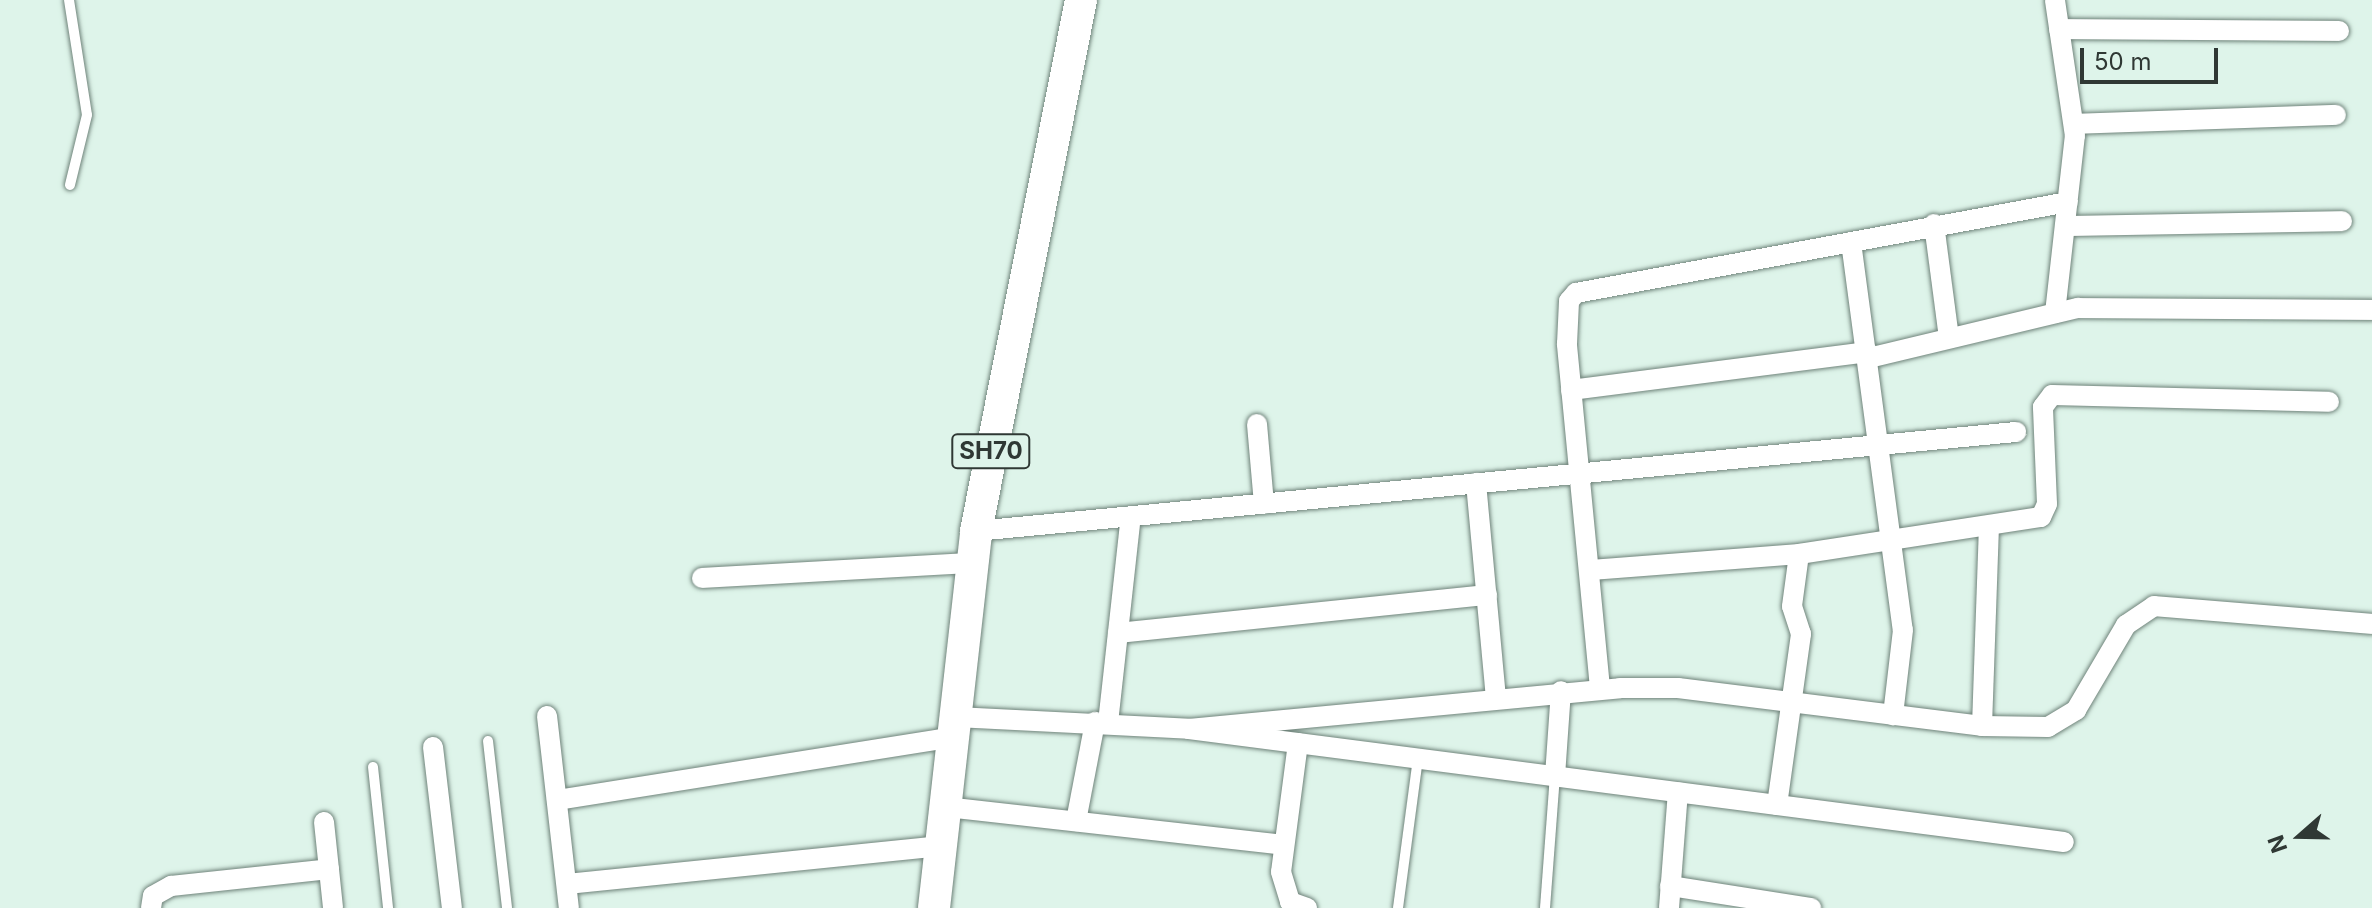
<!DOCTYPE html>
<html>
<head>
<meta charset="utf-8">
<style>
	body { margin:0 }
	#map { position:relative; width:2372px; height:908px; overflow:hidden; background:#def4ea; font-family:Inter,sans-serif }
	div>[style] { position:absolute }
	.roads { filter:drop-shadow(0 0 2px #6f837a) drop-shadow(0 0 2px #6f837a) }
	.service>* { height:10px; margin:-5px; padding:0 5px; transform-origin:5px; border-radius:5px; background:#fff }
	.minor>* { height:20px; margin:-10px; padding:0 10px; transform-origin:10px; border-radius:10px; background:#fff }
	.primary>* { height:32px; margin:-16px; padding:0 16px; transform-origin:16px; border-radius:16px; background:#fff }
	span { translate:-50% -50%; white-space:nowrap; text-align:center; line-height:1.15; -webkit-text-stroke:6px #def4ea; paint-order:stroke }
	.shield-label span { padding:2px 6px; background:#def4ea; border:2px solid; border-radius:6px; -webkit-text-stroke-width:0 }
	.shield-label { font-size:24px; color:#2f3834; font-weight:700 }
	.north { position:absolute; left:2260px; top:796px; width:80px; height:80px; -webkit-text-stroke:6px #def4ea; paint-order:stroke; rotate:250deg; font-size:22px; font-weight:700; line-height:32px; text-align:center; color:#2f3834 }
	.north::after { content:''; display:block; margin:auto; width:28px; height:36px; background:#2f3834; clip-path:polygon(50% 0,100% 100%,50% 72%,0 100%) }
	.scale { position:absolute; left:2080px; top:48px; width:138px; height:36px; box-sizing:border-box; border:4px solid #2f3834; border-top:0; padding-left:10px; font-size:24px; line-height:28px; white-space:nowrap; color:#2f3834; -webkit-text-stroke:6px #def4ea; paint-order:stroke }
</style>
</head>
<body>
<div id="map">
	<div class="roads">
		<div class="service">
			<div style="left:69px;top:0;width:116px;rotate:81.1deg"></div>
			<div style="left:87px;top:115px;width:72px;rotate:103.7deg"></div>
			<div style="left:488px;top:741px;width:168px;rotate:83.5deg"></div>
			<div style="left:373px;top:767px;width:142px;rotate:83.9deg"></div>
			<div style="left:1398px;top:908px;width:150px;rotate:-82.4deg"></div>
			<div style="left:1545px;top:908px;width:132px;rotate:-85.7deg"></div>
		</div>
		<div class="minor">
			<div style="left:2059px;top:29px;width:280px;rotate:0.4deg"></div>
			<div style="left:2074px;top:124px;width:262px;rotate:-2deg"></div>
			<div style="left:1934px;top:224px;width:115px;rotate:82.5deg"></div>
			<div style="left:2065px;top:226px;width:277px;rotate:-1deg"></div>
			<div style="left:1851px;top:242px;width:391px;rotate:82.4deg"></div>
			<div style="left:1903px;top:630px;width:86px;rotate:96.7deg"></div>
			<div style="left:2055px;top:313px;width:178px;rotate:-83.6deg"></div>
			<div style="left:2075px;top:136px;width:137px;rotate:-98.4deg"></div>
			<div style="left:1869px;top:358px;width:215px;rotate:-13.5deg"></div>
			<div style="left:2078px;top:308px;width:294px;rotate:0.4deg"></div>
			<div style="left:1571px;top:390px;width:299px;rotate:-7.3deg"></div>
			<div style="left:1257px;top:424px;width:80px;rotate:85deg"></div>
			<div style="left:1476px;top:483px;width:215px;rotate:84.7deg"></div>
			<div style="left:976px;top:531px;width:1045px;rotate:-5.44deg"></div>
			<div style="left:1591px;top:570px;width:209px;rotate:-4.4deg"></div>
			<div style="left:702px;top:578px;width:271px;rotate:-3.2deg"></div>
			<div style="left:1118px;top:633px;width:371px;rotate:-5.9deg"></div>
			<div style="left:1600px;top:688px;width:346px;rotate:-95.5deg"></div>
			<div style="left:1567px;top:344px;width:43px;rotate:-87.3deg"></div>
			<div style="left:1569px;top:301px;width:11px;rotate:-49deg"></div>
			<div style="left:1576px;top:293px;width:500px;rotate:-10.48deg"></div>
			<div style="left:547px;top:716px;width:193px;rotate:83.5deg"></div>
			<div style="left:956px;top:717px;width:233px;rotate:2.9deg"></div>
			<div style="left:1189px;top:729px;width:882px;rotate:7.36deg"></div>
			<div style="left:1108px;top:723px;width:208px;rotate:-83.7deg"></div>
			<div style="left:1982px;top:726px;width:198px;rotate:-88deg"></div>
			<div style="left:1189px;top:729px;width:433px;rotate:-5.4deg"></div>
			<div style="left:1620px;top:688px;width:58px"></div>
			<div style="left:1678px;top:688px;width:306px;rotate:7.1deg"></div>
			<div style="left:1982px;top:726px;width:66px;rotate:0.9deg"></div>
			<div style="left:2048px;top:727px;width:33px;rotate:-31deg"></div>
			<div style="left:2076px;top:710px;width:99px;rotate:-59.5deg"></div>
			<div style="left:2126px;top:625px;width:34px;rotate:-34deg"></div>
			<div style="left:2154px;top:606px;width:219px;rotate:4.7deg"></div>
			<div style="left:1298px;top:743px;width:130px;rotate:97.5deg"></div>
			<div style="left:1281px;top:872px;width:31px;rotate:73deg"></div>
			<div style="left:1290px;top:902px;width:18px;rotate:19deg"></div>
			<div style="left:433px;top:747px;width:162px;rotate:83.3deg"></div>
			<div style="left:1555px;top:776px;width:85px;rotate:-86deg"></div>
			<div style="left:557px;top:800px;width:401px;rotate:-9deg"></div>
			<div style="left:1777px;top:805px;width:173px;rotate:-82deg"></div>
			<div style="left:1801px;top:634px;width:29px;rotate:-108deg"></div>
			<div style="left:1792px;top:606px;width:52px;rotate:-82.3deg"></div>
			<div style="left:1799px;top:554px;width:245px;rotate:-8.7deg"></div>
			<div style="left:2041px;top:517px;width:14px;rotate:-65deg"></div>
			<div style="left:2047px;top:504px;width:97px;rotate:-92.4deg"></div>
			<div style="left:2043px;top:407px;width:15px;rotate:-53deg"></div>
			<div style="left:2052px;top:395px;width:277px;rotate:1.4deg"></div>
			<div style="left:946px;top:807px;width:339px;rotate:6.4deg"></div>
			<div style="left:1076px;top:821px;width:101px;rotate:-79.1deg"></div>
			<div style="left:324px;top:822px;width:86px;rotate:84deg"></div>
			<div style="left:567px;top:884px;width:376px;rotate:-5.8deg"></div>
			<div style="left:1670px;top:886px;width:143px;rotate:8.9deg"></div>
			<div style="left:151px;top:908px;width:12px;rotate:-81deg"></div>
			<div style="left:153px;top:896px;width:21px;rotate:-29deg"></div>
			<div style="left:171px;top:886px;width:159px;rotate:-6.1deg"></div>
			<div style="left:1669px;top:908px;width:116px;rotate:-85.6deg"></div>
		</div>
		<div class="primary">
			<div style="left:934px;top:908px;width:379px;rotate:-83.6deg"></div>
			<div style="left:976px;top:531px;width:541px;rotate:-78.81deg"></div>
		</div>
	</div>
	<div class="shield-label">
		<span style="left:991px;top:451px">SH70</span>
	</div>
	<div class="north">N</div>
	<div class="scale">50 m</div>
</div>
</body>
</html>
